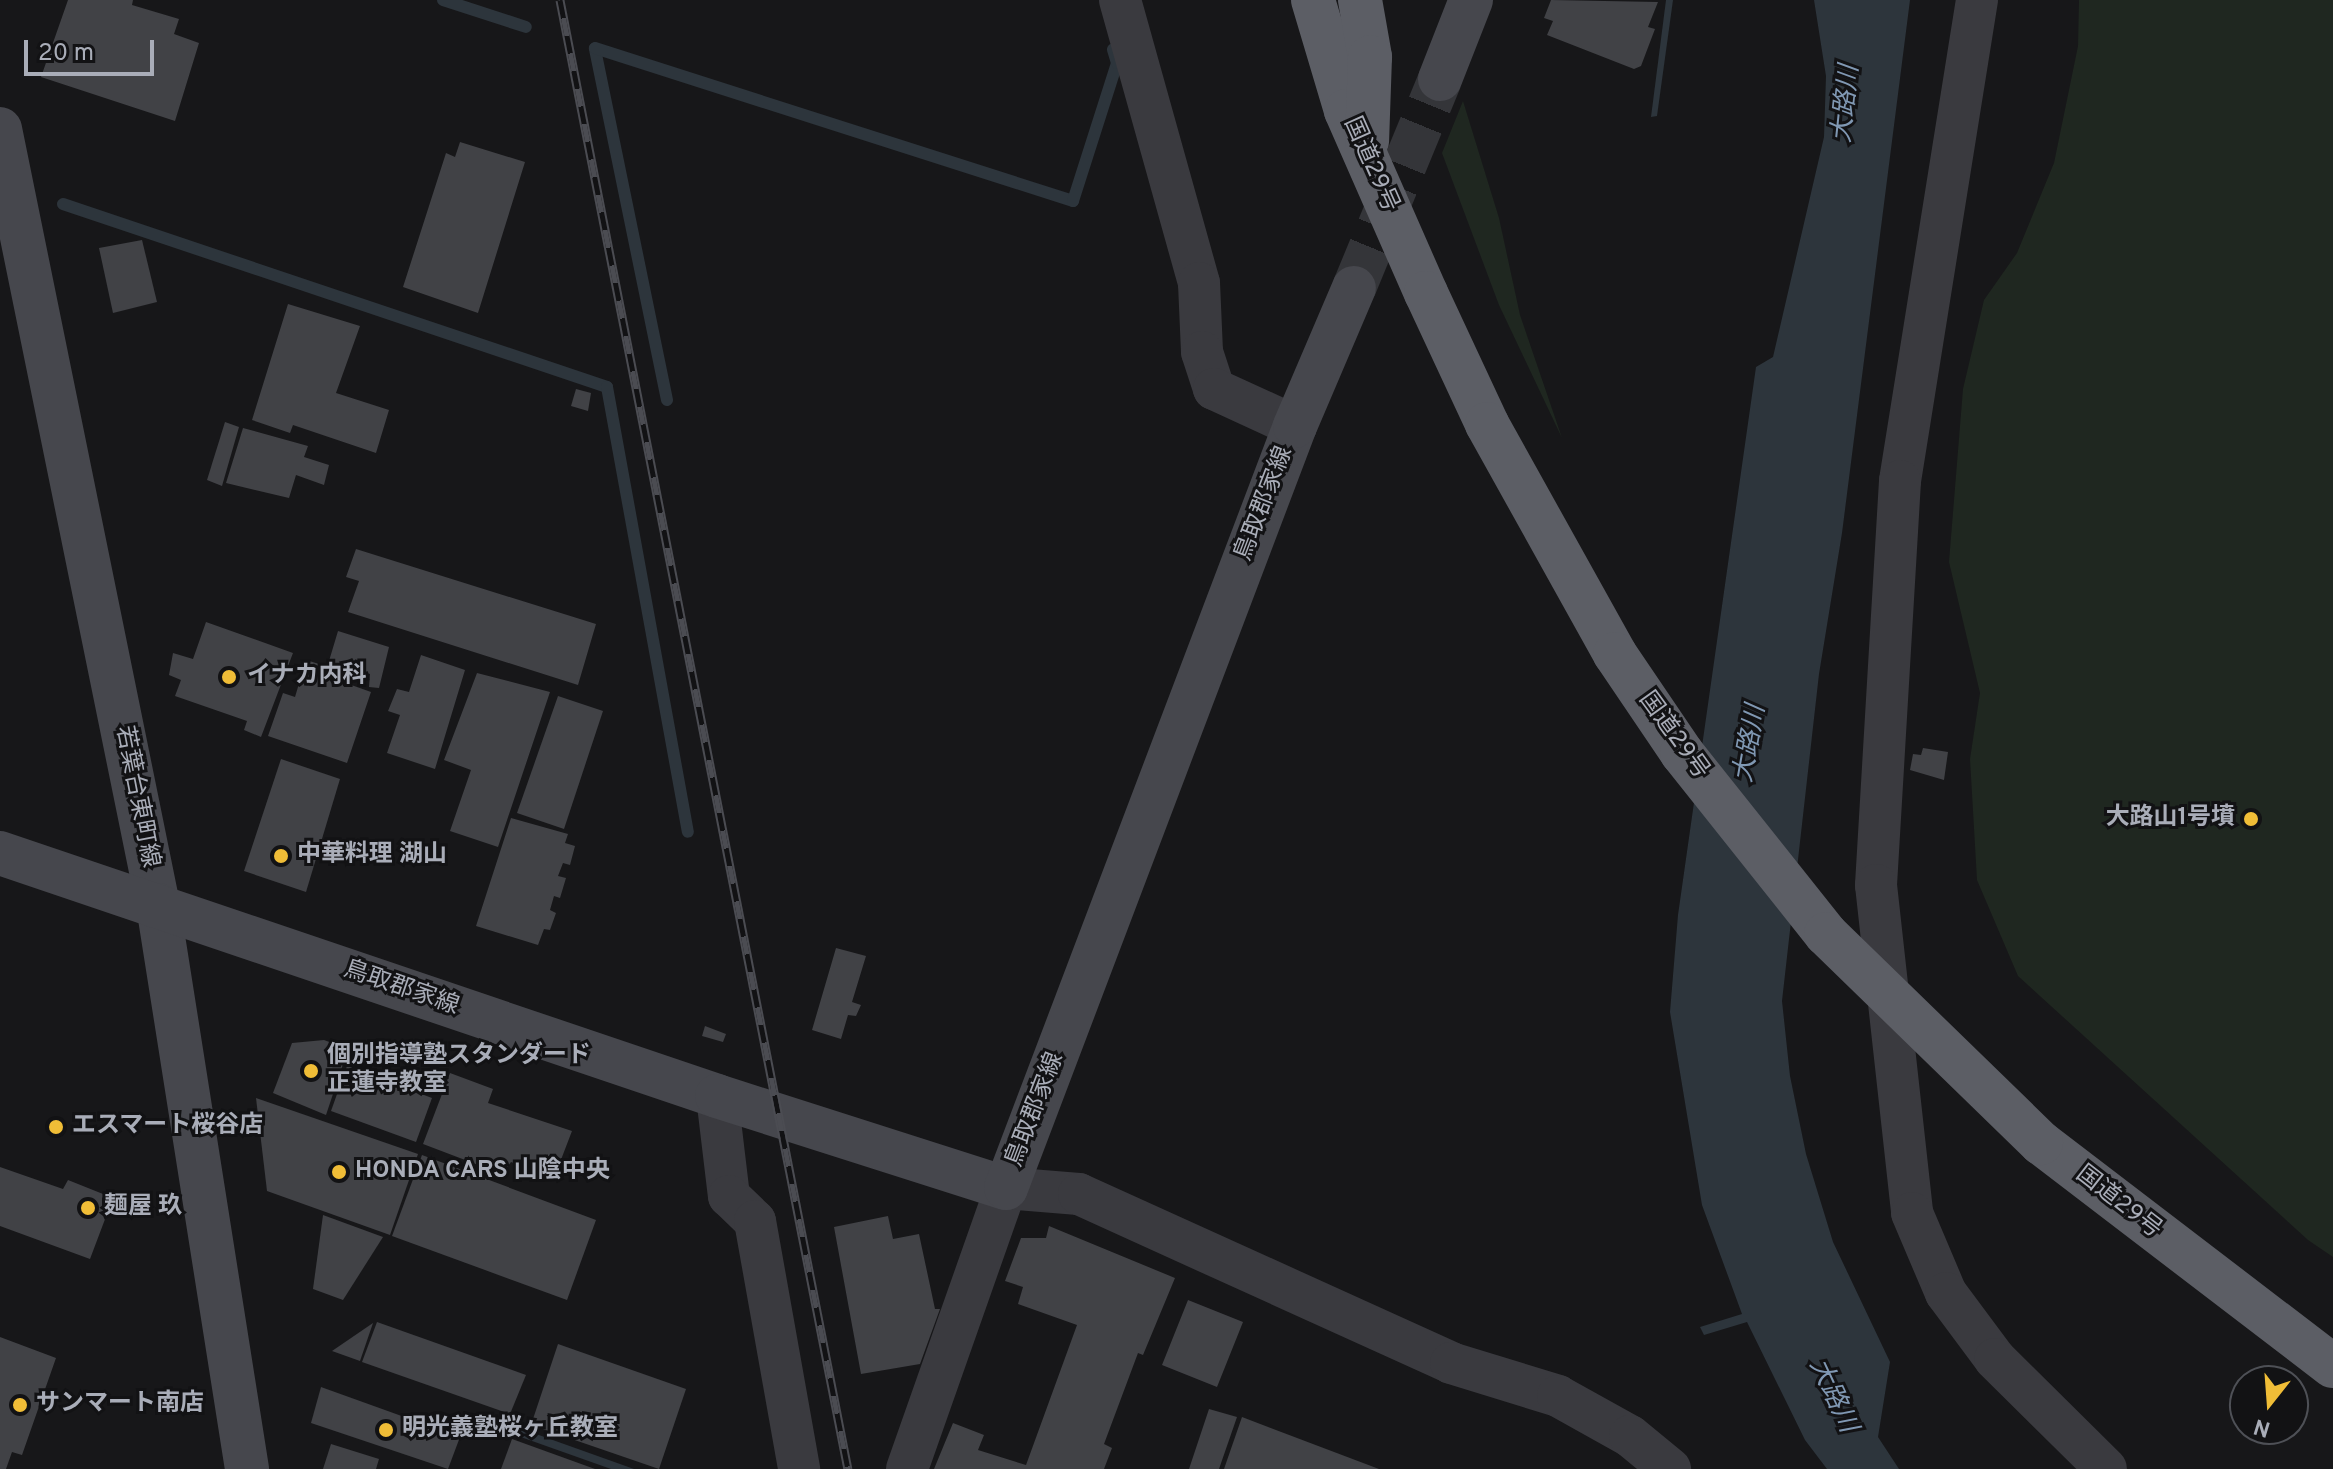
<!DOCTYPE html>
<html>
<head>
<meta charset="utf-8">
<style>
	body { margin:0 }
	#map { position:relative; width:2333px; height:1469px; overflow:hidden; background:#171719; font-family:Overpass,"Noto Sans JP",sans-serif }
	div>[style] { position:absolute }
	.green>* { inset:0; background:#1f2720 }
	.water>* { inset:0; background:#2d353c }
	.stream>* { height:12px; margin:-6px; padding:0 6px; transform-origin:6px; border-radius:6px; background:#2d353c }
	.building>* { inset:0; background:#414246 }
	.secondary-tunnel>* { height:44px; margin-top:-22px; transform-origin:0; background:repeating-linear-gradient(90deg,#343539 0 44px,transparent 0 66px) }
	.minor>* { height:42px; margin:-21px; padding:0 21px; transform-origin:21px; border-radius:21px; background:#3a3a3f }
	.secondary>* { height:44px; margin:-22px; padding:0 22px; transform-origin:22px; border-radius:22px; background:#46474d }
	.trunk>* { height:44px; margin:-22px; padding:0 22px; transform-origin:22px; border-radius:22px; background:#5c5e65 }
	.rail>* { height:9px; margin-top:-4.5px; transform-origin:0; background:repeating-linear-gradient(90deg,#121214 0 18px,#4b4c52 0 36px); box-sizing:border-box; border-block:2px solid #4b4c52 }
	.trunk-bridge>* { height:44px; margin:-22px; padding:0 22px; transform-origin:22px; border-radius:22px; background:#5c5e65 }
	.dots>* { width:22px; height:22px; translate:-50% -50%; box-sizing:border-box; border:4px solid #121214; border-radius:50% }
	span { translate:-50% -50%; white-space:nowrap; text-align:center; line-height:1.15; -webkit-text-stroke:6px #121214; paint-order:stroke }
	.street-label { font-size:24px; color:#a9adb8 }
	.poi-label { font-size:24px; color:#a9adb8; font-weight:700 }
	.left { translate:0 -50%; text-align:left }
	.right { translate:-100% -50%; text-align:right }
	.water-label { font-size:26px; color:#8098b3; font-style:italic }
	.north { position:absolute; left:2229px; top:1365px; width:80px; height:80px; box-sizing:border-box; background:#121214; border:2px solid #4e5056; border-radius:50%; rotate:197deg; font-size:22px; font-weight:700; line-height:32px; text-align:center; color:#a9adb8 }
	.north::after { content:''; display:block; margin:auto; width:28px; height:36px; background:#f0bd37; clip-path:polygon(50% 0,100% 100%,50% 72%,0 100%) }
	.scale { position:absolute; left:24px; top:40px; width:130px; height:36px; box-sizing:border-box; border:4px solid #a9adb8; border-top:0; padding-left:10px; font-size:24px; line-height:28px; white-space:nowrap; color:#a9adb8; -webkit-text-stroke:6px #121214; paint-order:stroke }
</style>
</head>
<body>
<div id="map">
	<div class="green">
		<div style="clip-path:polygon(2079px 0,2333px 0,2333px 1257px,2308px 1240px,2018px 976px,1977px 880px,1970px 759px,1980px 693px,1949px 562px,1963px 389px,1984px 300px,2017px 253px,2054px 163px,2078px 46px)"></div>
		<div style="clip-path:polygon(1463px 101px,1499px 218px,1520px 315px,1562px 438px,1499px 305px,1442px 153px)"></div>
	</div>
	<div class="water">
		<div style="clip-path:polygon(1666px 0,1673px 0,1657px 116px,1651px 117px)"></div>
		<div style="clip-path:polygon(1814px 0,1910px 0,1842px 533px,1819px 674px,1782px 1001px,1790px 1076px,1806px 1154px,1833px 1242px,1890px 1362px,1878px 1437px,1899px 1469px,1827px 1469px,1805px 1440px,1747px 1322px,1704px 1335px,1700px 1327px,1742px 1314px,1702px 1205px,1670px 1012px,1678px 915px,1756px 367px,1773px 357px,1824px 137px,1826px 76px)"></div>
		<div style="clip-path:polygon(522px 1429px,634px 1469px,611px 1469px,518px 1436px)"></div>
	</div>
	<div class="stream">
		<div style="left:443px;top:0;width:87px;rotate:18deg"></div>
		<div style="left:63px;top:204px;width:574px;rotate:18.59deg"></div>
		<div style="left:607px;top:387px;width:452px;rotate:79.7deg"></div>
		<div style="left:667px;top:400px;width:359px;rotate:-101.6deg"></div>
		<div style="left:595px;top:48px;width:502px;rotate:17.75deg"></div>
		<div style="left:1073px;top:201px;width:145px;rotate:-72.3deg"></div>
		<div style="left:1117px;top:63px;width:14px;rotate:-107deg"></div>
	</div>
	<div class="building">
		<div style="clip-path:polygon(68px 0,133px 0,132px 5px,179px 19px,174px 34px,199px 43px,175px 121px,41px 77px)"></div>
		<div style="clip-path:polygon(1551px 0,1658px 2px,1648px 27px,1655px 29px,1641px 66px,1634px 69px,1547px 35px,1553px 21px,1544px 18px)"></div>
		<div style="clip-path:polygon(460px 142px,525px 162px,478px 313px,403px 287px,446px 153px,455px 157px)"></div>
		<div style="clip-path:polygon(142px 240px,157px 302px,113px 313px,99px 248px)"></div>
		<div style="clip-path:polygon(288px 304px,360px 326px,336px 393px,389px 410px,376px 453px,293px 425px,290px 433px,252px 420px)"></div>
		<div style="clip-path:polygon(576px 389px,591px 393px,588px 411px,571px 406px)"></div>
		<div style="clip-path:polygon(225px 422px,239px 427px,222px 486px,207px 480px)"></div>
		<div style="clip-path:polygon(243px 428px,308px 446px,304px 457px,329px 465px,324px 485px,296px 475px,289px 498px,226px 483px)"></div>
		<div style="clip-path:polygon(356px 549px,596px 624px,578px 685px,348px 612px,359px 581px,346px 577px)"></div>
		<div style="clip-path:polygon(206px 622px,293px 653px,261px 737px,244px 730px,247px 721px,175px 696px,181px 680px,169px 675px,173px 653px,193px 659px)"></div>
		<div style="clip-path:polygon(338px 631px,389px 647px,379px 688px,369px 687px,370px 674px,329px 661px)"></div>
		<div style="clip-path:polygon(421px 655px,465px 670px,435px 769px,387px 753px,400px 715px,388px 711px,397px 689px,409px 692px)"></div>
		<div style="clip-path:polygon(306px 660px,329px 667px,326px 676px,371px 692px,347px 763px,268px 736px,283px 693px,295px 697px)"></div>
		<div style="clip-path:polygon(477px 673px,550px 692px,498px 847px,450px 831px,471px 770px,444px 760px)"></div>
		<div style="clip-path:polygon(558px 696px,603px 711px,564px 829px,517px 813px)"></div>
		<div style="clip-path:polygon(1923px 748px,1948px 752px,1944px 780px,1910px 770px,1913px 754px,1921px 755px)"></div>
		<div style="clip-path:polygon(281px 759px,340px 779px,306px 892px,244px 871px)"></div>
		<div style="clip-path:polygon(511px 818px,568px 834px,565px 843px,575px 846px,570px 865px,563px 863px,558px 876px,566px 878px,560px 898px,554px 896px,550px 910px,556px 913px,550px 930px,544px 929px,538px 945px,476px 926px)"></div>
		<div style="clip-path:polygon(836px 948px,866px 956px,852px 1002px,861px 1005px,856px 1016px,848px 1015px,841px 1039px,812px 1030px)"></div>
		<div style="clip-path:polygon(705px 1026px,726px 1034px,723px 1042px,702px 1036px)"></div>
		<div style="clip-path:polygon(324px 1040px,348px 1049px,326px 1115px,273px 1093px,292px 1043px)"></div>
		<div style="clip-path:polygon(347px 1066px,432px 1098px,416px 1142px,331px 1111px)"></div>
		<div style="clip-path:polygon(450px 1073px,493px 1089px,488px 1103px,572px 1131px,554px 1178px,511px 1162px,502px 1174px,423px 1144px)"></div>
		<div style="clip-path:polygon(256px 1098px,418px 1154px,390px 1235px,267px 1191px)"></div>
		<div style="clip-path:polygon(422px 1155px,596px 1220px,567px 1300px,392px 1236px)"></div>
		<div style="clip-path:polygon(0 1167px,63px 1189px,68px 1180px,113px 1198px,90px 1259px,0 1226px)"></div>
		<div style="clip-path:polygon(323px 1215px,383px 1237px,343px 1300px,313px 1289px)"></div>
		<div style="clip-path:polygon(888px 1216px,893px 1239px,919px 1234px,935px 1309px,940px 1309px,920px 1364px,861px 1374px,834px 1227px)"></div>
		<div style="clip-path:polygon(1049px 1226px,1175px 1278px,1143px 1355px,1138px 1353px,1104px 1444px,1112px 1448px,1104px 1469px,934px 1469px,953px 1423px,984px 1435px,978px 1450px,1026px 1465px,1077px 1325px,1018px 1304px,1023px 1287px,1005px 1281px,1021px 1238px,1046px 1238px)"></div>
		<div style="clip-path:polygon(1188px 1300px,1243px 1322px,1217px 1387px,1162px 1365px)"></div>
		<div style="clip-path:polygon(377px 1322px,526px 1375px,510px 1414px,362px 1362px)"></div>
		<div style="clip-path:polygon(373px 1323px,360px 1361px,332px 1351px)"></div>
		<div style="clip-path:polygon(0 1337px,56px 1358px,22px 1455px,12px 1452px,6px 1469px,0 1469px)"></div>
		<div style="clip-path:polygon(558px 1344px,686px 1389px,659px 1469px,531px 1425px)"></div>
		<div style="clip-path:polygon(321px 1387px,460px 1437px,448px 1469px,311px 1423px)"></div>
		<div style="clip-path:polygon(1209px 1409px,1237px 1417px,1219px 1469px,1189px 1469px)"></div>
		<div style="clip-path:polygon(1242px 1417px,1379px 1469px,1224px 1469px)"></div>
		<div style="clip-path:polygon(512px 1439px,595px 1469px,501px 1469px)"></div>
		<div style="clip-path:polygon(331px 1444px,379px 1459px,376px 1469px,323px 1469px)"></div>
	</div>
	<div class="secondary-tunnel">
		<div style="left:1354px;top:288px;width:226px;rotate:-67.6deg"></div>
	</div>
	<div class="minor">
		<div style="left:1120px;top:0;width:294px;rotate:74.4deg"></div>
		<div style="left:1199px;top:283px;width:69px;rotate:87.5deg"></div>
		<div style="left:1202px;top:352px;width:39px;rotate:72deg"></div>
		<div style="left:1214px;top:389px;width:89px;rotate:24.6deg"></div>
		<div style="left:1977px;top:0;width:487px;rotate:99.1deg"></div>
		<div style="left:1900px;top:481px;width:405px;rotate:93.4deg"></div>
		<div style="left:1876px;top:885px;width:330px;rotate:83.7deg"></div>
		<div style="left:1912px;top:1213px;width:87px;rotate:67deg"></div>
		<div style="left:1946px;top:1293px;width:82px;rotate:53.4deg"></div>
		<div style="left:1995px;top:1359px;width:156px;rotate:44.7deg"></div>
		<div style="left:717px;top:1096px;width:101px;rotate:83.2deg"></div>
		<div style="left:729px;top:1196px;width:36px;rotate:44deg"></div>
		<div style="left:755px;top:1221px;width:252px;rotate:79.9deg"></div>
		<div style="left:907px;top:1469px;width:298px;rotate:-70.6deg"></div>
		<div style="left:1006px;top:1188px;width:73px;rotate:4.7deg"></div>
		<div style="left:1079px;top:1194px;width:409px;rotate:24.4deg"></div>
		<div style="left:1451px;top:1363px;width:112px;rotate:17.1deg"></div>
		<div style="left:1558px;top:1396px;width:82px;rotate:29.1deg"></div>
		<div style="left:1630px;top:1436px;width:52px;rotate:39.5deg"></div>
	</div>
	<div class="secondary">
		<div style="left:1440px;top:79px;width:85px;rotate:-68.6deg"></div>
		<div style="left:0;top:129px;width:792px;rotate:78.49deg"></div>
		<div style="left:158px;top:905px;width:571px;rotate:81.03deg"></div>
		<div style="left:0;top:853px;width:757px;rotate:18.72deg"></div>
		<div style="left:717px;top:1096px;width:303px;rotate:17.7deg"></div>
		<div style="left:1006px;top:1188px;width:815px;rotate:-69.23deg"></div>
		<div style="left:1295px;top:426px;width:150px;rotate:-66.9deg"></div>
	</div>
	<div class="trunk">
		<div style="left:1313px;top:0;width:116px;rotate:73.4deg"></div>
		<div style="left:1346px;top:111px;width:199px;rotate:66.3deg"></div>
		<div style="left:1426px;top:293px;width:145px;rotate:65deg"></div>
		<div style="left:1487px;top:424px;width:263px;rotate:60.9deg"></div>
		<div style="left:1360px;top:0;width:58px;rotate:80deg"></div>
		<div style="left:1370px;top:57px;width:84px;rotate:92deg"></div>
		<div style="left:2041px;top:1143px;width:367px;rotate:37.4deg"></div>
	</div>
	<div class="rail">
		<div style="left:560px;top:0;width:1497px;rotate:78.91deg"></div>
	</div>
	<div class="trunk-bridge">
		<div style="left:1615px;top:654px;width:120px;rotate:55.9deg"></div>
		<div style="left:1682px;top:753px;width:231px;rotate:51.5deg"></div>
		<div style="left:1826px;top:934px;width:300px;rotate:44.2deg"></div>
	</div>
	<div class="dots">
		<div style="left:229px;top:677px;background:#f0bd37"></div>
		<div style="left:2251px;top:819px;background:#f0bd37"></div>
		<div style="left:281px;top:856px;background:#f0bd37"></div>
		<div style="left:311px;top:1071px;background:#f0bd37"></div>
		<div style="left:56px;top:1127px;background:#f0bd37"></div>
		<div style="left:339px;top:1172px;background:#f0bd37"></div>
		<div style="left:88px;top:1208px;background:#f0bd37"></div>
		<div style="left:20px;top:1405px;background:#f0bd37"></div>
		<div style="left:386px;top:1430px;background:#f0bd37"></div>
	</div>
	<div class="street-label">
		<span style="left:1370px;top:165px;rotate:66deg">国道29号</span>
		<span style="left:1265px;top:504px;rotate:-69deg">鳥取郡家線</span>
		<span style="left:1673px;top:736px;rotate:54deg">国道29号</span>
		<span style="left:136px;top:797px;rotate:79deg">若葉台東町線</span>
		<span style="left:401px;top:989px;rotate:19deg">鳥取郡家線</span>
		<span style="left:1036px;top:1110px;rotate:-69deg">鳥取郡家線</span>
		<span style="left:2118px;top:1203px;rotate:38deg">国道29号</span>
	</div>
	<div class="poi-label">
		<span class="left" style="left:247px;top:677px">イナカ内科</span>
		<span class="right" style="left:2235px;top:819px">大路山1号墳</span>
		<span class="left" style="left:297px;top:856px">中華料理 湖山</span>
		<span class="left" style="left:327px;top:1071px">個別指導塾スタンダード<br>正蓮寺教室</span>
		<span class="left" style="left:72px;top:1127px">エスマート桜谷店</span>
		<span class="left" style="left:355px;top:1172px">HONDA CARS 山陰中央</span>
		<span class="left" style="left:104px;top:1208px">麺屋 玖</span>
		<span class="left" style="left:36px;top:1405px">サンマート南店</span>
		<span class="left" style="left:402px;top:1430px">明光義塾桜ヶ丘教室</span>
	</div>
	<div class="water-label">
		<span style="left:1847px;top:104px;rotate:-84deg">大路川</span>
		<span style="left:1751px;top:744px;rotate:-80deg">大路川</span>
		<span style="left:1832px;top:1396px;rotate:65deg">大路川</span>
	</div>
	<div class="north">N</div>
	<div class="scale">20 m</div>
</div>
</body>
</html>
